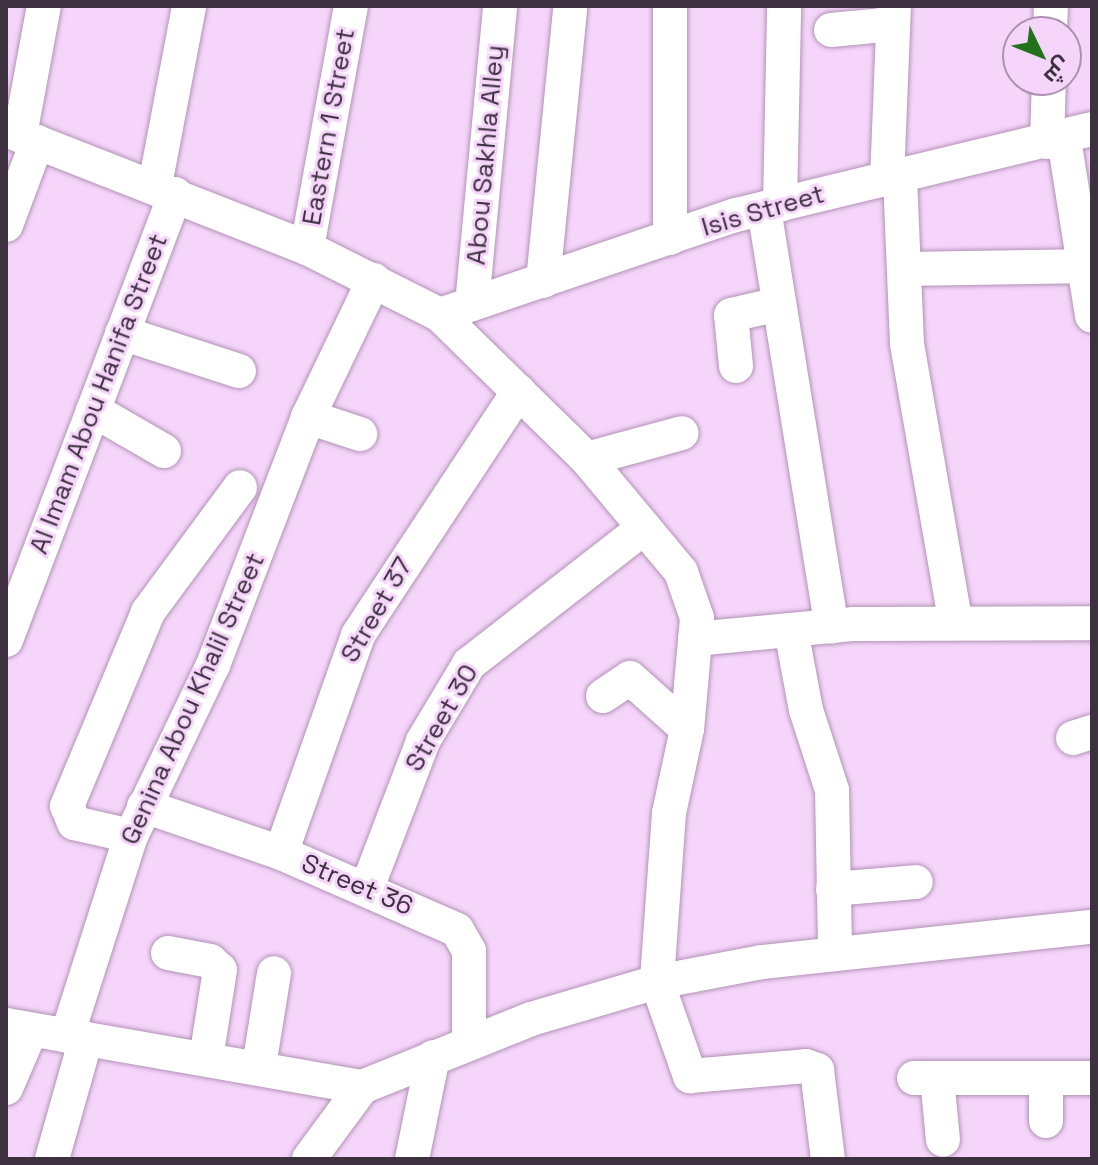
<!DOCTYPE html>
<html>
<head>
<meta charset="utf-8">
<style>
	body { margin:0 }
	#map { position:relative; width:1098px; height:1165px; overflow:hidden; background:#f5d5fa; font-family:"Space Grotesk",Cairo,sans-serif }
	div>[style] { position:absolute }
	.roads { filter:drop-shadow(0 0 2px #b293b6) drop-shadow(0 0 2px #b293b6) }
	.street>* { height:34px; margin:-17px; padding:0 17px; transform-origin:17px; border-radius:17px; background:#fff }
	span { translate:-50% -50%; white-space:nowrap; text-align:center; line-height:1.15; -webkit-text-stroke:6px #f5d5fa; paint-order:stroke }
	.street-label { font-size:26px; color:#3d303f }
	.frame { position:absolute; inset:0; border:8px solid #3d303f; pointer-events:none }
	.north { position:absolute; left:1002px; top:16px; width:80px; height:80px; box-sizing:border-box; background:#f5d5fa; border:2px solid #ab93af; border-radius:50%; rotate:133deg; font-size:22px; font-weight:700; line-height:32px; text-align:center; color:#3d303f }
	.north::after { content:''; display:block; margin:auto; width:28px; height:36px; background:#21721a; clip-path:polygon(50% 0,100% 100%,50% 72%,0 100%) }
</style>
</head>
<body>
<div id="map">
	<div class="roads">
		<div class="street">
			<div style="left:831px;top:30px;width:62px;rotate:-5.5deg"></div>
			<div style="left:1050px;top:32px;width:26px;rotate:-88deg"></div>
			<div style="left:6px;top:130px;width:323px;rotate:21.4deg"></div>
			<div style="left:307px;top:248px;width:149px;rotate:26.7deg"></div>
			<div style="left:440px;top:315px;width:206px;rotate:44.4deg"></div>
			<div style="left:587px;top:459px;width:147px;rotate:50.2deg"></div>
			<div style="left:681px;top:572px;width:49px;rotate:70.8deg"></div>
			<div style="left:697px;top:618px;width:111px;rotate:95.1deg"></div>
			<div style="left:687px;top:729px;width:86px;rotate:102.1deg"></div>
			<div style="left:669px;top:813px;width:169px;rotate:94.1deg"></div>
			<div style="left:657px;top:982px;width:100px;rotate:70.7deg"></div>
			<div style="left:690px;top:1076px;width:116px;rotate:-4.9deg"></div>
			<div style="left:806px;top:1066px;width:12px;rotate:20deg"></div>
			<div style="left:817px;top:1070px;width:90px;rotate:83deg"></div>
			<div style="left:20px;top:135px;width:131px;rotate:-79.5deg"></div>
			<div style="left:1064px;top:139px;width:179px;rotate:81deg"></div>
			<div style="left:1047px;top:142px;width:62px;rotate:-88.2deg"></div>
			<div style="left:900px;top:177px;width:167px;rotate:87.6deg"></div>
			<div style="left:907px;top:344px;width:280px;rotate:80.1deg"></div>
			<div style="left:887px;top:180px;width:174px;rotate:-87.7deg"></div>
			<div style="left:155px;top:185px;width:182px;rotate:-79.2deg"></div>
			<div style="left:780px;top:205px;width:199px;rotate:-88.8deg"></div>
			<div style="left:764px;top:209px;width:423px;rotate:80.8deg"></div>
			<div style="left:6px;top:225px;width:89px;rotate:-69.5deg"></div>
			<div style="left:670px;top:238px;width:232px;rotate:-90deg"></div>
			<div style="left:307px;top:248px;width:246px;rotate:-79.7deg"></div>
			<div style="left:905px;top:269px;width:187px;rotate:-0.9deg"></div>
			<div style="left:543px;top:281px;width:272px;rotate:-84.3deg"></div>
			<div style="left:472px;top:304px;width:299px;rotate:-84.6deg"></div>
			<div style="left:440px;top:315px;width:312px;rotate:-18.7deg"></div>
			<div style="left:736px;top:215px;width:366px;rotate:-13.6deg"></div>
			<div style="left:122px;top:333px;width:123px;rotate:18deg"></div>
			<div style="left:736px;top:366px;width:51px;rotate:-95.6deg"></div>
			<div style="left:731px;top:315px;width:49px;rotate:-12.9deg"></div>
			<div style="left:93px;top:410px;width:82px;rotate:30deg"></div>
			<div style="left:308px;top:417px;width:55px;rotate:18.1deg"></div>
			<div style="left:587px;top:459px;width:98px;rotate:-15.3deg"></div>
			<div style="left:791px;top:630px;width:81px;rotate:79.4deg"></div>
			<div style="left:806px;top:710px;width:84px;rotate:72deg"></div>
			<div style="left:832px;top:790px;width:161px;rotate:88.9deg"></div>
			<div style="left:695px;top:639px;width:160px;rotate:-5.4deg"></div>
			<div style="left:854px;top:624px;width:238px;rotate:-0.2deg"></div>
			<div style="left:6px;top:640px;width:477px;rotate:-69.2deg"></div>
			<div style="left:603px;top:696px;width:32px;rotate:-34deg"></div>
			<div style="left:630px;top:678px;width:76px;rotate:41.8deg"></div>
			<div style="left:1073px;top:738px;width:20px;rotate:-18deg"></div>
			<div style="left:144px;top:806px;width:145px;rotate:18.9deg"></div>
			<div style="left:281px;top:853px;width:192px;rotate:23.6deg"></div>
			<div style="left:457px;top:930px;width:24px;rotate:60deg"></div>
			<div style="left:469px;top:951px;width:92px;rotate:90deg"></div>
			<div style="left:131px;top:836px;width:58px;rotate:-167.2deg"></div>
			<div style="left:74px;top:823px;width:18px;rotate:-112deg"></div>
			<div style="left:67px;top:806px;width:210px;rotate:-67.3deg"></div>
			<div style="left:148px;top:612px;width:155px;rotate:-53.6deg"></div>
			<div style="left:281px;top:853px;width:231px;rotate:-70.5deg"></div>
			<div style="left:358px;top:635px;width:292px;rotate:-56.6deg"></div>
			<div style="left:367px;top:888px;width:157px;rotate:-69.1deg"></div>
			<div style="left:423px;top:741px;width:90px;rotate:-59.1deg"></div>
			<div style="left:469px;top:664px;width:222px;rotate:-37.9deg"></div>
			<div style="left:833px;top:889px;width:83px;rotate:-4.8deg"></div>
			<div style="left:168px;top:953px;width:43px;rotate:10.8deg"></div>
			<div style="left:210px;top:961px;width:13px;rotate:42deg"></div>
			<div style="left:220px;top:970px;width:89px;rotate:99deg"></div>
			<div style="left:6px;top:1025px;width:361px;rotate:9.9deg"></div>
			<div style="left:67px;top:1036px;width:210px;rotate:-72.3deg"></div>
			<div style="left:131px;top:836px;width:190px;rotate:-64.4deg"></div>
			<div style="left:213px;top:665px;width:266px;rotate:-69deg"></div>
			<div style="left:308px;top:417px;width:152px;rotate:-64.3deg"></div>
			<div style="left:259px;top:1066px;width:94px;rotate:-80.8deg"></div>
			<div style="left:914px;top:1078px;width:178px"></div>
			<div style="left:937px;top:1078px;width:62px;rotate:84.5deg"></div>
			<div style="left:1046px;top:1078px;width:43px;rotate:90deg"></div>
			<div style="left:6px;top:1088px;width:63px;rotate:-66.7deg"></div>
			<div style="left:52px;top:1159px;width:125px;rotate:-74.2deg"></div>
			<div style="left:309px;top:1159px;width:89px;rotate:-53.6deg"></div>
			<div style="left:362px;top:1087px;width:182px;rotate:-21.9deg"></div>
			<div style="left:531px;top:1019px;width:131px;rotate:-16.4deg"></div>
			<div style="left:657px;top:982px;width:107px;rotate:-10.8deg"></div>
			<div style="left:762px;top:962px;width:332px;rotate:-6.1deg"></div>
			<div style="left:412px;top:1159px;width:104px;rotate:-78.4deg"></div>
		</div>
	</div>
	<div class="street-label">
		<span style="left:329px;top:127px;rotate:-80deg">Eastern 1 Street</span>
		<span style="left:486px;top:155px;rotate:-85deg">Abou Sakhla Alley</span>
		<span style="left:763px;top:211px;rotate:-16deg">Isis Street</span>
		<span style="left:99px;top:394px;rotate:-69deg">Al Imam Abou Hanifa Street</span>
		<span style="left:377px;top:610px;rotate:-60deg">Street 37</span>
		<span style="left:193px;top:699px;rotate:-66deg">Genina Abou Khalil Street</span>
		<span style="left:442px;top:718px;rotate:-60deg">Street 30</span>
		<span style="left:357px;top:885px;rotate:23deg">Street 36</span>
	</div>
	<div class="frame"></div>
	<div class="north">ش</div>
</div>
</body>
</html>
